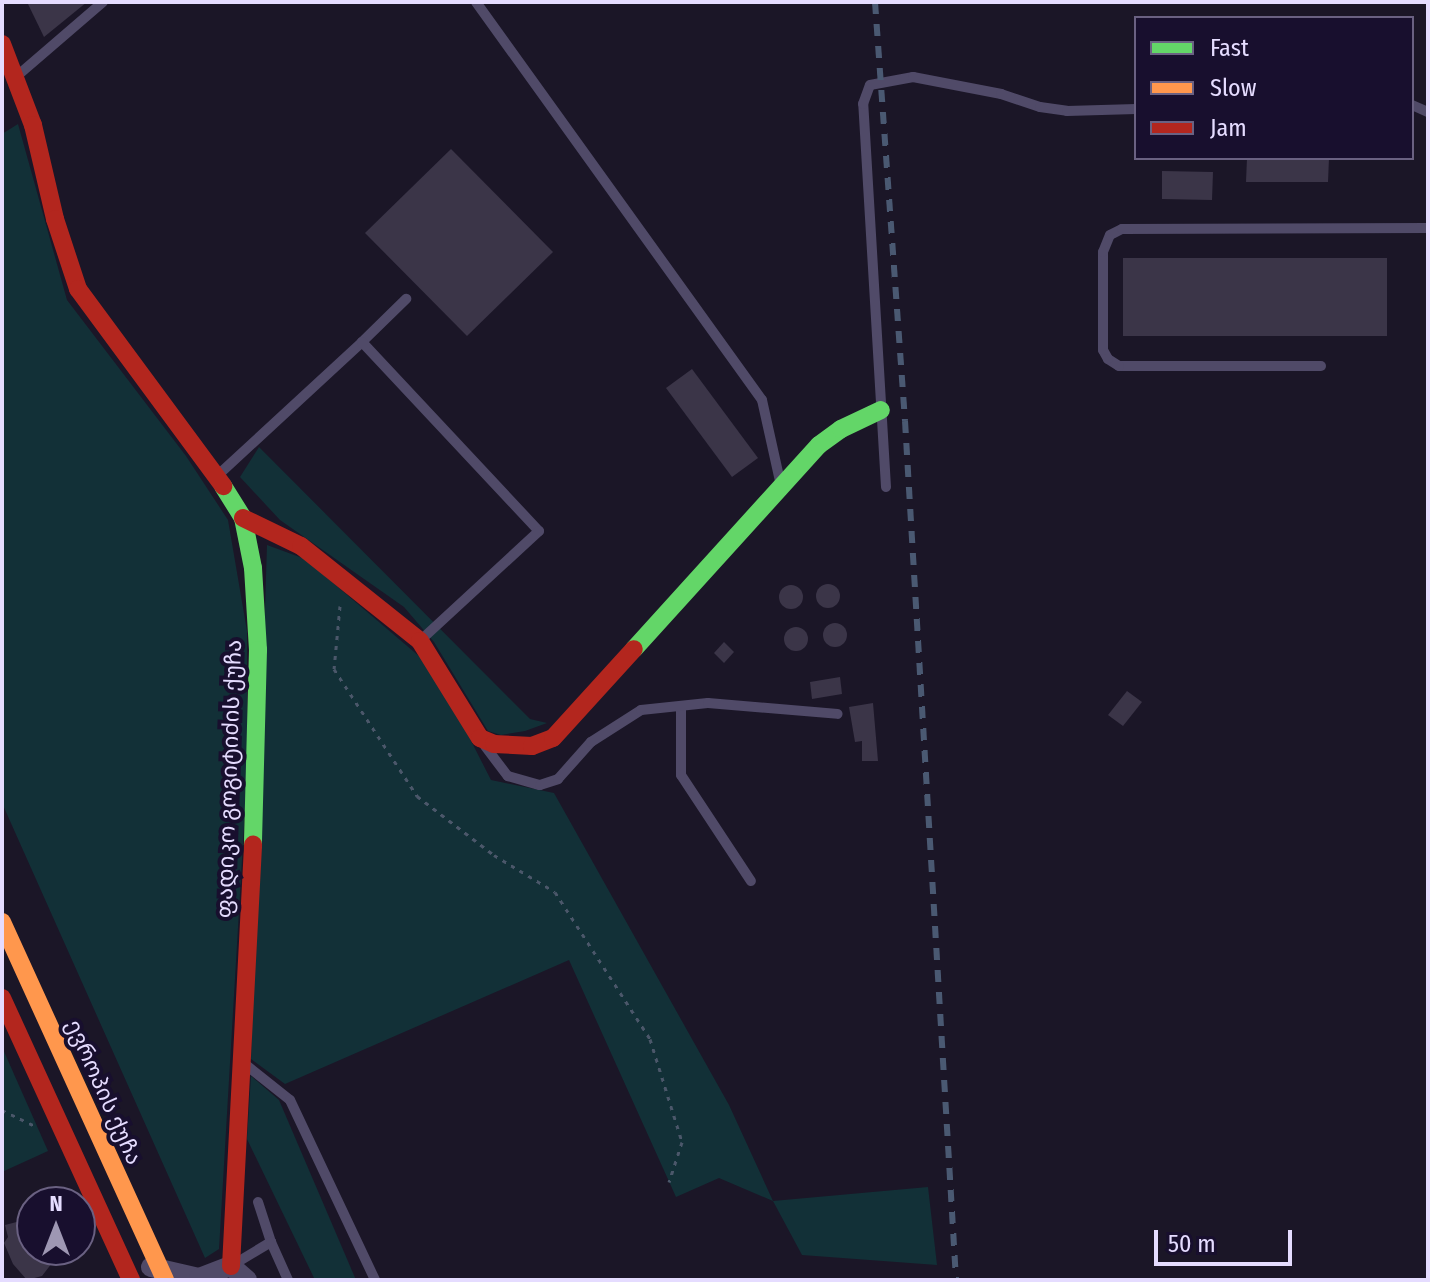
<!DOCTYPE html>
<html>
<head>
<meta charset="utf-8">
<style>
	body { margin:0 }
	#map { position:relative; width:1430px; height:1282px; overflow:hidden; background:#1b1627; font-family:"Fira Sans Condensed","Noto Sans Georgian",sans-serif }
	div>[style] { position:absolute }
	.green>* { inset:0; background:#123037 }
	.building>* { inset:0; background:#3b3548 }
	.round { border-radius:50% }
	.path>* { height:3px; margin-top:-1.5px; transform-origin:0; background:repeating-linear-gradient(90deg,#4b576a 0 4px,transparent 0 10px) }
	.lane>* { height:10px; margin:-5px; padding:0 5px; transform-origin:5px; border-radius:5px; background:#504a68 }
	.street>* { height:20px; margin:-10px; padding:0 10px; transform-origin:10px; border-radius:10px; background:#504a68 }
	.fast>* { height:18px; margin:-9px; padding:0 9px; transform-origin:9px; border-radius:9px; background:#63d668 }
	.slow>* { height:18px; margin:-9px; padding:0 9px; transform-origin:9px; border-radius:9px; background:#ff974d }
	.jam>* { height:18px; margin:-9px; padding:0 9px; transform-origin:9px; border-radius:9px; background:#b3261e }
	.rail>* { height:6px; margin-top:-3px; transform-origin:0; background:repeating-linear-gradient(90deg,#4a5972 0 12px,transparent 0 22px) }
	span { translate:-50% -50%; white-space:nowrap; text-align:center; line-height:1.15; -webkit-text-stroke:8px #180f2e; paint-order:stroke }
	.street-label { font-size:22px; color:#e5dcff }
	.frame { position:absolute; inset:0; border:4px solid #e5dcff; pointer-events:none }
	.legend { position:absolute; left:1134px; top:16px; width:280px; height:144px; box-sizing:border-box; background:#180f2e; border:2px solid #6a6182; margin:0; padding:10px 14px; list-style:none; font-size:24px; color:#e5dcff }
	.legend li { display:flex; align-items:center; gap:16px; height:40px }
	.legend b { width:40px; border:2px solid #6a6182 }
	.north { position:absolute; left:16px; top:1186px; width:80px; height:80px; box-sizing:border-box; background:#180f2e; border:2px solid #6a6182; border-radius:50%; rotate:0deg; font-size:22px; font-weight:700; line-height:32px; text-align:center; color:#e5dcff }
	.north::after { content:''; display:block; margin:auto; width:28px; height:36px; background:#9e97b3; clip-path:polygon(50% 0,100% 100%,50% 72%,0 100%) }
	.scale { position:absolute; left:1154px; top:1230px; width:138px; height:36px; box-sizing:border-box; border:4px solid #e5dcff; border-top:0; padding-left:10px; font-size:24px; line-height:28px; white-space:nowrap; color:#e5dcff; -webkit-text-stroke:6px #180f2e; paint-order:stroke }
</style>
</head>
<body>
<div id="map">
	<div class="green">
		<div style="clip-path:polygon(2px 83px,18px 124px,67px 300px,186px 456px,228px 520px,247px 631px,247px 775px,219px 1249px,205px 1258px,2px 803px,2px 134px,18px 124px)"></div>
		<div style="clip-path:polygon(259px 447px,530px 719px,547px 723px,525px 731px,501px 735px,488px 731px,434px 642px,404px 607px,280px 520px,240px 477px)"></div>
		<div style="clip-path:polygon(267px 545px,305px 559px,420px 657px,465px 729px,491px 780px,554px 793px,729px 1105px,773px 1201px,928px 1187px,937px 1265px,802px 1255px,773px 1201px,719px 1178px,676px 1197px,569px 960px,285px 1084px,251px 1059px)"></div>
		<div style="clip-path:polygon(2px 1047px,48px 1151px,2px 1172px)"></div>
		<div style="clip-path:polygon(251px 1076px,279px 1100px,356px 1280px,315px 1280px,247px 1139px)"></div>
	</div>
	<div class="building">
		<div style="clip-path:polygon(27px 2px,87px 2px,44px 37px)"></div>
		<div style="clip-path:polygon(451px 149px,553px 252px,467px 336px,365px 233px)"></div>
		<div style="clip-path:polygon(1247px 158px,1329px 158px,1328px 182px,1246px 182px)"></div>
		<div style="clip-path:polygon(1162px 171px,1213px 172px,1212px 200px,1162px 199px)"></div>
		<div style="clip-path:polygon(1123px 258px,1387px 258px,1387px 336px,1123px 336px)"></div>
		<div style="clip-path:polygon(692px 369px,758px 458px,732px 477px,666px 388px)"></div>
		<div class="round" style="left:816px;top:584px;width:24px;height:24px"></div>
		<div class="round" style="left:779px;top:585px;width:24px;height:24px"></div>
		<div class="round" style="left:823px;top:623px;width:24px;height:24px"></div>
		<div class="round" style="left:784px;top:627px;width:24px;height:24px"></div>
		<div style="clip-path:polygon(724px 642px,734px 652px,724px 663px,714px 653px)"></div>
		<div style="clip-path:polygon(840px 677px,842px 694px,812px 699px,810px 682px)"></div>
		<div style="clip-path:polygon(1127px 691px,1142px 702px,1123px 726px,1108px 715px)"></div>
		<div style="clip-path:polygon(873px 703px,878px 761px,862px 761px,862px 741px,855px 742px,849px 707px)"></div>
		<div style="clip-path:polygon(32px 1218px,32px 1250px,83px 1251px,52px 1263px,42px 1276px,27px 1280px,13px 1264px,4px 1243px,8px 1237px,5px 1225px)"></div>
	</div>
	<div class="path">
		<div style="left:340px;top:606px;width:63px;rotate:95.4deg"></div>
		<div style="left:334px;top:669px;width:152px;rotate:56.8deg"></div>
		<div style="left:417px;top:796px;width:97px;rotate:37.5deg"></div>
		<div style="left:494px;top:855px;width:71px;rotate:31.2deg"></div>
		<div style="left:555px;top:892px;width:175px;rotate:57.1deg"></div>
		<div style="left:650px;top:1039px;width:108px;rotate:72.7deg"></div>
		<div style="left:682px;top:1142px;width:42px;rotate:108deg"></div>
		<div style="left:2px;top:1110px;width:37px;rotate:26deg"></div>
	</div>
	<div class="lane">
		<div style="left:476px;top:2px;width:490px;rotate:54.3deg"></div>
		<div style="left:762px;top:400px;width:83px;rotate:77.5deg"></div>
		<div style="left:17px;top:76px;width:113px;rotate:-40.7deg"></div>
		<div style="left:1412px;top:105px;width:17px;rotate:24deg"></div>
		<div style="left:362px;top:342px;width:62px;rotate:-44.3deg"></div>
		<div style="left:1321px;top:366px;width:202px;rotate:180deg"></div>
		<div style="left:1119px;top:366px;width:13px;rotate:-148deg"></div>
		<div style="left:1108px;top:359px;width:10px;rotate:-119deg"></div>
		<div style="left:1103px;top:350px;width:98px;rotate:-90deg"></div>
		<div style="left:1103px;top:252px;width:18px;rotate:-68deg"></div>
		<div style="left:1110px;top:235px;width:13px;rotate:-27deg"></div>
		<div style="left:1122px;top:229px;width:306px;rotate:-0.2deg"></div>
		<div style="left:217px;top:476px;width:197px;rotate:-42.7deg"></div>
		<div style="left:362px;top:342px;width:259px;rotate:46.9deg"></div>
		<div style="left:539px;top:531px;width:161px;rotate:137.3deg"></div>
		<div style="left:886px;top:487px;width:384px;rotate:-93.4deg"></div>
		<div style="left:863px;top:104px;width:20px;rotate:-70deg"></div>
		<div style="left:870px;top:85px;width:44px;rotate:-10.5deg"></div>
		<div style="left:913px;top:77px;width:90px;rotate:10.9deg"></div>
		<div style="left:1001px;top:94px;width:41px;rotate:18.4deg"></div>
		<div style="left:1040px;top:107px;width:27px;rotate:8deg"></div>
		<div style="left:1067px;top:111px;width:69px;rotate:-1.7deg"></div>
		<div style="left:681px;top:706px;width:69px;rotate:90deg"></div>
		<div style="left:681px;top:775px;width:127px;rotate:56.6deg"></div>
		<div style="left:485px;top:746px;width:38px;rotate:53deg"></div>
		<div style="left:508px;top:776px;width:33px;rotate:16deg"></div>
		<div style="left:540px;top:785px;width:19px;rotate:-18deg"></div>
		<div style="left:558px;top:779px;width:50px;rotate:-48.3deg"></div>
		<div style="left:591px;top:742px;width:59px;rotate:-32.6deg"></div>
		<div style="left:641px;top:710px;width:67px;rotate:-6deg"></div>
		<div style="left:708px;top:703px;width:130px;rotate:4.8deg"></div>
		<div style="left:246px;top:1065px;width:56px;rotate:38.5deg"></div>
		<div style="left:290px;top:1100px;width:199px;rotate:64.7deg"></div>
		<div style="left:258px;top:1202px;width:42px;rotate:72deg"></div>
		<div style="left:236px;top:1263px;width:41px;rotate:-31deg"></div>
		<div style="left:271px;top:1242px;width:42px;rotate:65.9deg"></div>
	</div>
	<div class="street">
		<div style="left:151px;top:1267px;width:49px;rotate:12.9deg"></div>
		<div style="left:199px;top:1278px;width:34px;rotate:-21deg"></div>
		<div style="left:231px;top:1266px;width:21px;rotate:41deg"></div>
	</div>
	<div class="fast">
		<div style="left:223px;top:486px;width:38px;rotate:58deg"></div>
		<div style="left:243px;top:518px;width:51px;rotate:78.7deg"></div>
		<div style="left:253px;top:568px;width:82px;rotate:86.5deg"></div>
		<div style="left:258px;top:650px;width:195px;rotate:91.5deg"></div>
		<div style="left:634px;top:649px;width:275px;rotate:-47.8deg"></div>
		<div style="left:819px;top:445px;width:27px;rotate:-36deg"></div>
		<div style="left:841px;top:429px;width:44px;rotate:-25.4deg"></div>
	</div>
	<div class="slow">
		<div style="left:2px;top:922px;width:393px;rotate:65.5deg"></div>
	</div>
	<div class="jam">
		<div style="left:2px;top:44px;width:87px;rotate:69.1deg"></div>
		<div style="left:33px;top:125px;width:97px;rotate:76.8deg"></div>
		<div style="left:55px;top:219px;width:74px;rotate:71.8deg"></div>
		<div style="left:78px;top:289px;width:245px;rotate:53.6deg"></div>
		<div style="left:243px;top:518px;width:64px;rotate:25.8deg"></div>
		<div style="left:301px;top:546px;width:152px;rotate:38.6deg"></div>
		<div style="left:420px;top:641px;width:114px;rotate:58.3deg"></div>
		<div style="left:480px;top:738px;width:15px;rotate:23deg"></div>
		<div style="left:494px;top:744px;width:38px;rotate:3deg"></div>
		<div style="left:532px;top:746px;width:22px;rotate:-21deg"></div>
		<div style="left:553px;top:738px;width:120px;rotate:-47.7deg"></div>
		<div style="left:2px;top:998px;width:310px;rotate:65.4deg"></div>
		<div style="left:231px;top:1266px;width:422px;rotate:-87deg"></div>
	</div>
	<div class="rail">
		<div style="left:875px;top:2px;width:420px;rotate:85.9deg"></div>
		<div style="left:905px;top:421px;width:861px;rotate:86.6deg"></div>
	</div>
	<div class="street-label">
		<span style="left:229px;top:779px;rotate:-88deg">ფადიკო გოგიტიძის ქუჩა</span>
		<span style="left:104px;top:1092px;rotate:66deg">ევროპის ქუჩა</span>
	</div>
	<div class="frame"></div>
	<ul class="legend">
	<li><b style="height:10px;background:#63d668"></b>Fast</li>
	<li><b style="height:10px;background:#ff974d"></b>Slow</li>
	<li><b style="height:10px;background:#b3261e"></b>Jam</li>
	</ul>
	<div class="north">N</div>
	<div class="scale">50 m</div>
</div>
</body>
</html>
